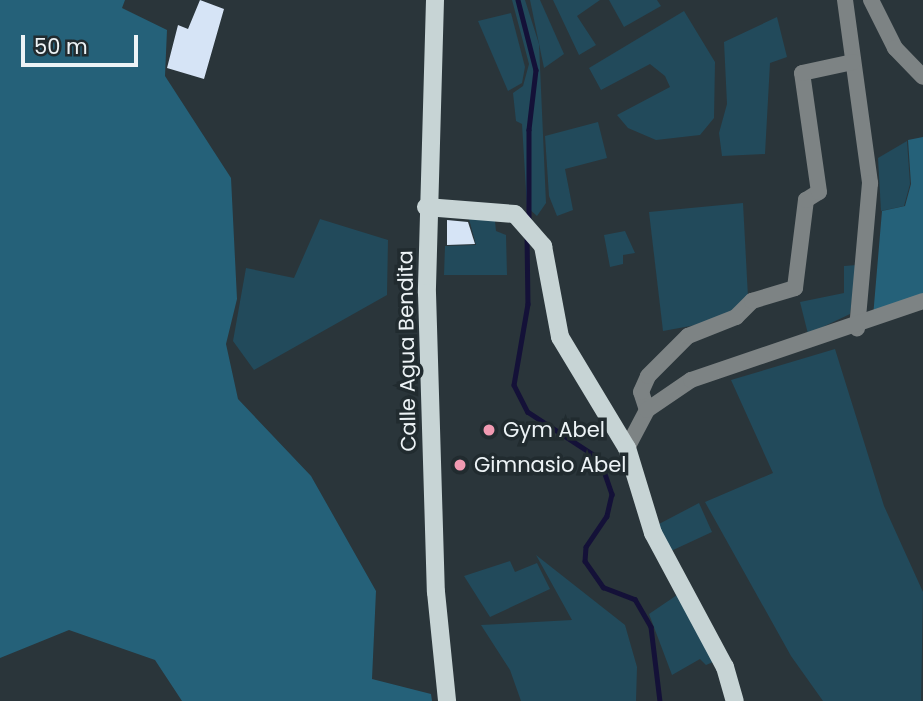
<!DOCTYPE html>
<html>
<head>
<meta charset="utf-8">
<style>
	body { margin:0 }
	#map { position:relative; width:923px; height:701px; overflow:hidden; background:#2a353a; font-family:Poppins,sans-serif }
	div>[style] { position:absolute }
	.green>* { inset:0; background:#224a5b }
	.forest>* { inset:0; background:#256179 }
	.stream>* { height:4.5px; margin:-2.25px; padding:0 2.25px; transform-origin:2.25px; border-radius:2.25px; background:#141138 }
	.building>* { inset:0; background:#d6e4f6 }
	.minor>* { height:16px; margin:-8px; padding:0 8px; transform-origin:8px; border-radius:8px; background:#7d8384 }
	.major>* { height:18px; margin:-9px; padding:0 9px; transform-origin:9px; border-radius:9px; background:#c7d4d5 }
	.dots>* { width:19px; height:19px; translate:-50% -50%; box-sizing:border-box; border:4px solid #212b2f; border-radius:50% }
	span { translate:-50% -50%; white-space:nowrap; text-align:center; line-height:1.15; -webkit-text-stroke:7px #212b2f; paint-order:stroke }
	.street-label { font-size:21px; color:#edf3f6 }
	.poi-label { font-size:21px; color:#edf3f6 }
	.left { translate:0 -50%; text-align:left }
	.scale { position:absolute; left:21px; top:35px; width:117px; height:32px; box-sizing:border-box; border:4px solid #edf3f6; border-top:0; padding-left:9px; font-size:21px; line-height:24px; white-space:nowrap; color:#edf3f6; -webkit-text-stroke:5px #212b2f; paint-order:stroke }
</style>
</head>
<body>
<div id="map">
	<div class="green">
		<div style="clip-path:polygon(512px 0,525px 0,539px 44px,546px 203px,537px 216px,527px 207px,522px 124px,516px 121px,513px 93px,523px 86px,529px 64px)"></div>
		<div style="clip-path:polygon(530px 0,540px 0,564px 54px,544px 68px)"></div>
		<div style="clip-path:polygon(553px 0,600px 0,577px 16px,596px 45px,579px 55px)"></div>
		<div style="clip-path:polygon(609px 0,657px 0,661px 6px,624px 27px)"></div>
		<div style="clip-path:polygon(684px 11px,715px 62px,714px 118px,700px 135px,656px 140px,628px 128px,617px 115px,670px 87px,665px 76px,650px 64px,601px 90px,589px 68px)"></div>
		<div style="clip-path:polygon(511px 13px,525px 67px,522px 83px,508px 91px,478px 21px)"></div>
		<div style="clip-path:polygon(777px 17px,787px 57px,770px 63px,765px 154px,722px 156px,719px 133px,727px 104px,724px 42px)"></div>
		<div style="clip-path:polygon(598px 122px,607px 158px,565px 169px,573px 210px,557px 216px,549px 196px,545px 136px)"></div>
		<div style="clip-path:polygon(907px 141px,910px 184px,904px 206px,881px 211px,878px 158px)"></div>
		<div style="clip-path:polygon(743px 203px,748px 297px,738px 311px,718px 321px,663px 331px,649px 212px)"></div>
		<div style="clip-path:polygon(320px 219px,388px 240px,387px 295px,254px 370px,233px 341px,246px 268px,294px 278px)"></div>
		<div style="clip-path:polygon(469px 219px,495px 221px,496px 231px,506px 235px,507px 275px,444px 275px,445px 246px,476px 245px)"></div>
		<div style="clip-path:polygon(625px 231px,635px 253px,623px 255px,623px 264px,610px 267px,604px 235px)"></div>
		<div style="clip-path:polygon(857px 265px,850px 314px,808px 334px,800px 302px,844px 293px,844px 266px)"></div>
		<div style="clip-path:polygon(835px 349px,884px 506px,923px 592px,921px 701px,823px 701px,791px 656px,705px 502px,773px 473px,731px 380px)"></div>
		<div style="clip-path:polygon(699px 503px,712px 532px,671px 551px,657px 525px)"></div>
		<div style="clip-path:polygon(536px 555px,625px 625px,637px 667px,636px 701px,521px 701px,510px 670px,481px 625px,572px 620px)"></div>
		<div style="clip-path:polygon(510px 561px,515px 572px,537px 563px,550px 589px,490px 617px,464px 576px)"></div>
		<div style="clip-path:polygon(677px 595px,713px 662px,706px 665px,700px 659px,672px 675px,649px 614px)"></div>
	</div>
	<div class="forest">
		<div style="clip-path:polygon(0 0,125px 0,122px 8px,167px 30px,165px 76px,231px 178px,237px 299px,226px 344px,238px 399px,311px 476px,376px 591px,372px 679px,431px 694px,432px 701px,182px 701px,155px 660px,69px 630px,0 658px)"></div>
		<div style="clip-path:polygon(923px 137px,923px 297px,873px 317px,882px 211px,905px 206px,911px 184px,908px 140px)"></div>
	</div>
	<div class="stream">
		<div style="left:518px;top:0;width:72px;rotate:75.6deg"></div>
		<div style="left:536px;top:70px;width:60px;rotate:96.7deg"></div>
		<div style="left:529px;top:130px;width:93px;rotate:90deg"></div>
		<div style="left:527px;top:235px;width:69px;rotate:89.2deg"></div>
		<div style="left:528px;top:304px;width:82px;rotate:99.8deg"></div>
		<div style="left:514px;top:385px;width:30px;rotate:63deg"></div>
		<div style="left:528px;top:412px;width:79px;rotate:33.1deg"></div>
		<div style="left:594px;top:455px;width:16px;rotate:55deg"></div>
		<div style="left:603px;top:468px;width:28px;rotate:71deg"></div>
		<div style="left:612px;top:494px;width:23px;rotate:103deg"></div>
		<div style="left:607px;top:516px;width:37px;rotate:124deg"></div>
		<div style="left:586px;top:547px;width:14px;rotate:94deg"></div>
		<div style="left:585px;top:561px;width:32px;rotate:55deg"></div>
		<div style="left:603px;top:587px;width:34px;rotate:21deg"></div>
		<div style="left:635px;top:599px;width:32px;rotate:60deg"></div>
		<div style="left:651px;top:627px;width:75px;rotate:83.1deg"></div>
	</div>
	<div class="building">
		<div style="clip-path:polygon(200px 0,224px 9px,204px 79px,167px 68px,178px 25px,188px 29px)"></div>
		<div style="clip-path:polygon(447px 220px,468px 222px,475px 244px,447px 245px)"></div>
	</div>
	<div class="minor">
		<div style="left:845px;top:0;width:185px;rotate:82.2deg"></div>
		<div style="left:870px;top:183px;width:146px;rotate:95.1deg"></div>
		<div style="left:871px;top:0;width:54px;rotate:63.4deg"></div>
		<div style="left:895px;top:48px;width:40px;rotate:46deg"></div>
		<div style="left:647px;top:410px;width:19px;rotate:-108deg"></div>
		<div style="left:641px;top:392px;width:17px;rotate:-66deg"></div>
		<div style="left:648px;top:376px;width:57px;rotate:-45deg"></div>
		<div style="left:688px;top:336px;width:52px;rotate:-21.6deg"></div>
		<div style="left:736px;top:317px;width:23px;rotate:-45deg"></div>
		<div style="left:752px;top:301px;width:45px;rotate:-16.8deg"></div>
		<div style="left:795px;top:288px;width:89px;rotate:-82.9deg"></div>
		<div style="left:806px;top:200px;width:15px;rotate:-32deg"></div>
		<div style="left:819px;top:192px;width:120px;rotate:-98.1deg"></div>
		<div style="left:802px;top:73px;width:52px;rotate:-12.2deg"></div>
		<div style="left:627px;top:448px;width:43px;rotate:-62.2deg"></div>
		<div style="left:647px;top:410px;width:53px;rotate:-34.3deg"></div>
		<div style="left:691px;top:380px;width:245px;rotate:-18.8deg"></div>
	</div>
	<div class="major">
		<div style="left:435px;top:0;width:293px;rotate:91.6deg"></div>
		<div style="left:427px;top:293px;width:299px;rotate:88.3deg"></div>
		<div style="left:436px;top:592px;width:110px;rotate:84.2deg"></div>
		<div style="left:426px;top:207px;width:89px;rotate:4.5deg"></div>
		<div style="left:515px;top:214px;width:43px;rotate:48.8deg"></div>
		<div style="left:543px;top:246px;width:93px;rotate:79.4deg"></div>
		<div style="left:560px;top:337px;width:130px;rotate:58.9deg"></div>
		<div style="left:627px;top:448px;width:89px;rotate:73deg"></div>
		<div style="left:653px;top:533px;width:152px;rotate:61.8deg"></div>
		<div style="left:725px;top:667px;width:35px;rotate:74deg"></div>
	</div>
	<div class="dots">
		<div style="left:489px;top:430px;background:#f19ab2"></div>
		<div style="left:460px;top:465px;background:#f19ab2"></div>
	</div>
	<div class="street-label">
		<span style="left:407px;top:351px;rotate:-91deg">Calle Agua Bendita</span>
	</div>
	<div class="poi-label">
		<span class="left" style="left:503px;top:430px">Gym Abel</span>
		<span class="left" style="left:474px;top:465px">Gimnasio Abel</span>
	</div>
	<div class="scale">50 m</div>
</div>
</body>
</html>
